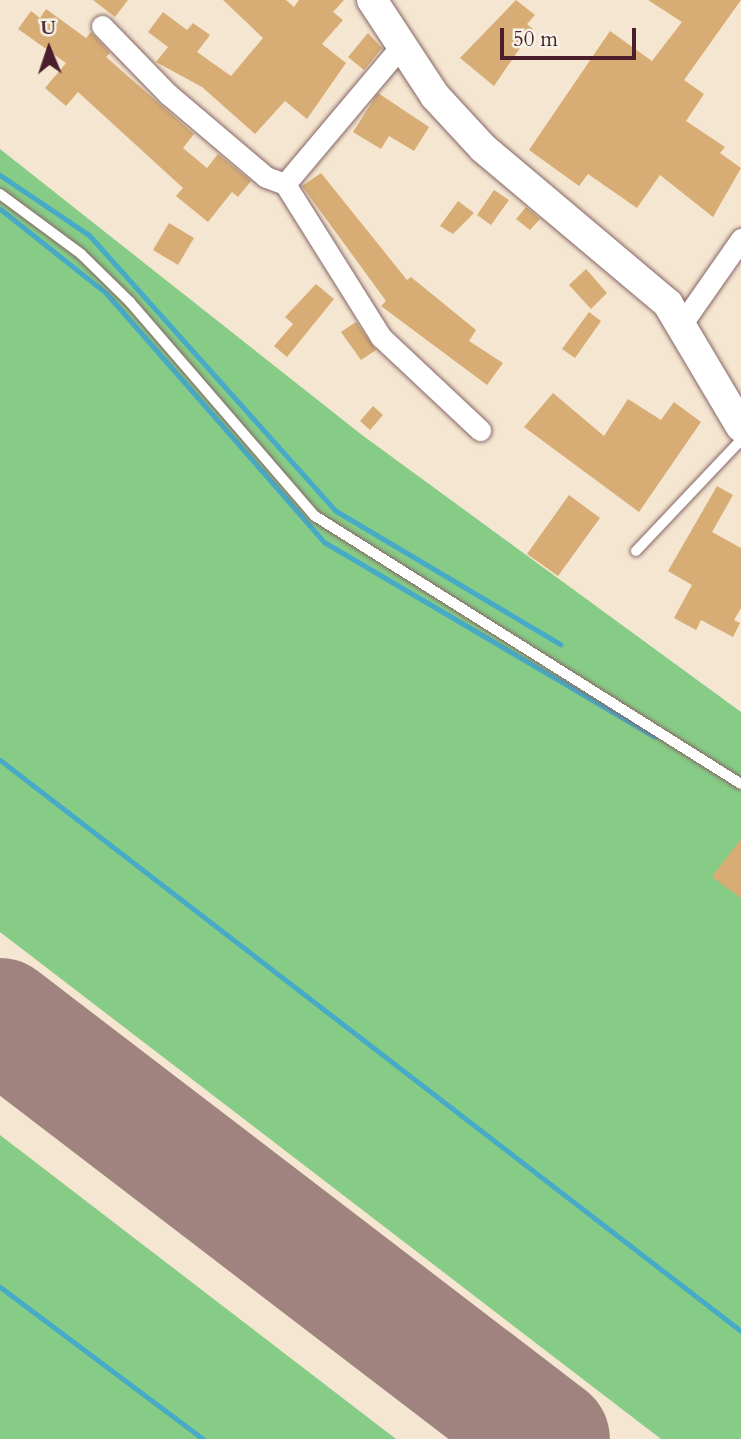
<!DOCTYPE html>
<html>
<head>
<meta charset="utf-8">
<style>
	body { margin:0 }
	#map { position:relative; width:741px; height:1439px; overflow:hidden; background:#f5e6d1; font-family:Cardo,serif }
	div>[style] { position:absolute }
	.green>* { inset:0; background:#87cc86 }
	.stream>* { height:5px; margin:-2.5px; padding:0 2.5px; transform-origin:2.5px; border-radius:2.5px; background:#47aac6 }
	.runway>* { height:122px; margin:-61px; padding:0 61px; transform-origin:61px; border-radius:61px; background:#a0827e }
	.building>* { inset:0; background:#d7ad75 }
	.roads { filter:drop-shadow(0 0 2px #866565) drop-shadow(0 0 2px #866565) }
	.lane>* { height:10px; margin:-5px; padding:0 5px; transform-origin:5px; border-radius:5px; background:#fff }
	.street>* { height:21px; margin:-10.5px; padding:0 10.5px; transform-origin:10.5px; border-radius:10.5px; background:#fff }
	.secondary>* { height:30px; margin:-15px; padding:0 15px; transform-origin:15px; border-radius:15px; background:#fff }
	span { translate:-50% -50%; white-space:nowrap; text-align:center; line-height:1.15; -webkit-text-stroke:7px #f7f3e8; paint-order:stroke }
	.north { position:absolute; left:14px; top:14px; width:70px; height:70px; -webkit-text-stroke:5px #f7f3e8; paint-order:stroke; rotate:358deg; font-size:19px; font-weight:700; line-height:28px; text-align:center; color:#4a1f2b }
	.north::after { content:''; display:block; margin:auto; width:24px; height:32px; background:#4a1f2b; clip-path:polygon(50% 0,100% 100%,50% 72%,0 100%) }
	.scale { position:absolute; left:500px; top:28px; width:136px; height:32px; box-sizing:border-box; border:4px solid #4a1f2b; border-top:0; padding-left:9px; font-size:21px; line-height:24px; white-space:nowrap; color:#4a1f2b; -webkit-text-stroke:5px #f7f3e8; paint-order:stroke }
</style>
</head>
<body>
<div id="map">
	<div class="green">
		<div style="clip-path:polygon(0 149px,362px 435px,741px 712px,741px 1439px,661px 1439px,0 932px)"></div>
		<div style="clip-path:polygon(0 1135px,396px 1439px,0 1439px)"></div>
	</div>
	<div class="stream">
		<div style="left:0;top:175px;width:107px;rotate:34deg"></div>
		<div style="left:89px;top:235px;width:370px;rotate:48.2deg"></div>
		<div style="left:336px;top:511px;width:261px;rotate:30.7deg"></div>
		<div style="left:0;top:209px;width:135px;rotate:38.4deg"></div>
		<div style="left:106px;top:293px;width:331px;rotate:48.8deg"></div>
		<div style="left:324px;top:542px;width:384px;rotate:30.5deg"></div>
		<div style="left:0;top:760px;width:935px;rotate:37.62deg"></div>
		<div style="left:0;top:1287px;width:254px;rotate:36.8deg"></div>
	</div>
	<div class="runway">
		<div style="left:0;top:1019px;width:691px;rotate:37.42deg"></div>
	</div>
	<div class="building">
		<div style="clip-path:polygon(93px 0,128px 0,115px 17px)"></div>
		<div style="clip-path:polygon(223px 0,286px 0,294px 7px,299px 0,344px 0,333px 12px,343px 20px,322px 44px,346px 63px,307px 119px,285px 101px,255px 134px,202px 87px,156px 62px,168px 47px,148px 32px,163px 12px,187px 30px,193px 23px,210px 35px,197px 52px,231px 76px,263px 38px)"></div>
		<div style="clip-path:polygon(516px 0,535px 15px,527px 24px,533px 29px,494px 86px,460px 58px)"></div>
		<div style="clip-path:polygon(648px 0,741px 0,684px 80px,704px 94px,686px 121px,725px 147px,720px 153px,741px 168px,713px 217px,660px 175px,637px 208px,588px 174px,579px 186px,529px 150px,610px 31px,652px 61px,682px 22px)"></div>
		<div style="clip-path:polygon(46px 9px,86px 38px,91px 32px,110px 53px,106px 57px,194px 134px,183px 148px,207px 168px,218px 154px,251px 181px,238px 197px,232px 192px,208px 222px,176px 196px,183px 188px,78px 92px,66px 106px,45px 88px,66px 63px,18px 29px,31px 11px,40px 18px)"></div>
		<div style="clip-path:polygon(368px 33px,382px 48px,364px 70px,348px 57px)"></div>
		<div style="clip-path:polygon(378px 93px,429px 127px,414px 151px,389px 136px,381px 149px,353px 132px)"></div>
		<div style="clip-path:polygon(321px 173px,407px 280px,411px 277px,476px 330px,469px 341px,503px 363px,487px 385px,381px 306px,386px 301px,302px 186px)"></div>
		<div style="clip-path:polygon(494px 190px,509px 200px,491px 225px,477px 215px)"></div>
		<div style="clip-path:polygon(458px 201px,474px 213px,453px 234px,440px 226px)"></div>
		<div style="clip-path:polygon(526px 207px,540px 219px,530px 230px,516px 219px)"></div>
		<div style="clip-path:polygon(169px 223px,194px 238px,178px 265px,153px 250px)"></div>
		<div style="clip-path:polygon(586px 269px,607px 293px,591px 309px,569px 285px)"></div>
		<div style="clip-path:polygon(316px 284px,334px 299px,287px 357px,274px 346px,293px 324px,285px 317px)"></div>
		<div style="clip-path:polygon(589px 312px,601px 321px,575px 358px,562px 349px)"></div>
		<div style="clip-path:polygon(356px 322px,376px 350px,361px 360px,341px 332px)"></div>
		<div style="clip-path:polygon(553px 393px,604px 436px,628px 399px,661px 420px,674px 402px,701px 422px,639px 512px,524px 427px)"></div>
		<div style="clip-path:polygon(373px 406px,383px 415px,370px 430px,360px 421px)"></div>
		<div style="clip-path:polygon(717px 486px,733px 495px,712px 532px,741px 548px,741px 608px,734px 620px,740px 623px,733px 637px,701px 620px,696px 630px,674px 618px,692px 585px,668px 571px)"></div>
		<div style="clip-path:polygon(569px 495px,600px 518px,558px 576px,527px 554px)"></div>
		<div style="clip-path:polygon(741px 839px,741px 898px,712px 877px)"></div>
	</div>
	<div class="roads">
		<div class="lane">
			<div style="left:0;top:194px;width:101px;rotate:36.5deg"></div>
			<div style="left:81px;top:254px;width:69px;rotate:44.4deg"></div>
			<div style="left:130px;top:302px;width:283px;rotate:49.2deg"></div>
			<div style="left:315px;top:516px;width:503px;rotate:32.17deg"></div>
			<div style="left:636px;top:551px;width:153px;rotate:-46.6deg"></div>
		</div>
		<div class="street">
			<div style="left:102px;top:26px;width:95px;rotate:45.9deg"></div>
			<div style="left:168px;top:94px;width:128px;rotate:40.3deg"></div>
			<div style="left:266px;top:177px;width:20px;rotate:20deg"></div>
			<div style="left:285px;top:184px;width:181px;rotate:57.9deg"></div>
			<div style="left:381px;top:337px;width:136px;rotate:43.2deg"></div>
			<div style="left:285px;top:184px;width:182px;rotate:-49.9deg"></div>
			<div style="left:681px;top:325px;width:105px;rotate:-55.1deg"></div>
		</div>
		<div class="secondary">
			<div style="left:372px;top:0;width:115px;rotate:56.7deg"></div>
			<div style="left:435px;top:96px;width:71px;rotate:47.3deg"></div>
			<div style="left:483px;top:148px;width:242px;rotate:40.1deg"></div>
			<div style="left:668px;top:304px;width:143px;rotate:59.3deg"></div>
		</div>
	</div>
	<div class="north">U</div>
	<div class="scale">50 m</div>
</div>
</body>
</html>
